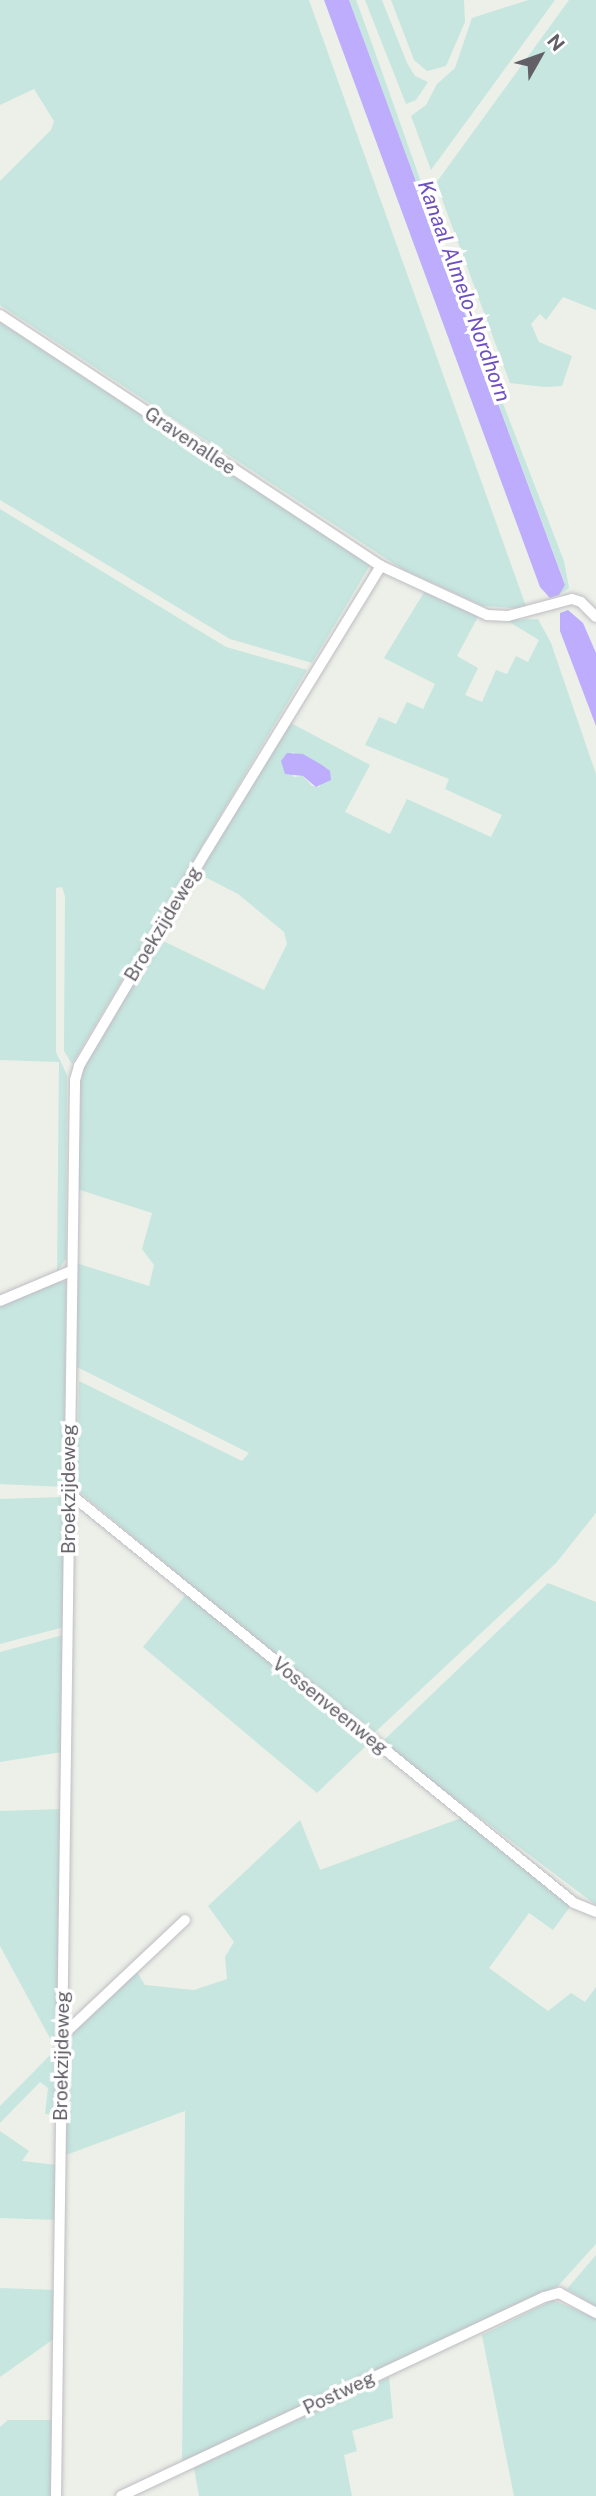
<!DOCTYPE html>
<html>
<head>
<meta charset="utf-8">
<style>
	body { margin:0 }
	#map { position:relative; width:596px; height:2496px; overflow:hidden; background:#ecf0e8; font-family:"Public Sans",sans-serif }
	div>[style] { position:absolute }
	.green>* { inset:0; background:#c6e6df }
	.water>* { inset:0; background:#bdadfc }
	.roads { filter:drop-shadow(0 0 2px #bfbcc3) drop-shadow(0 0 2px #bfbcc3) }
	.minor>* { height:10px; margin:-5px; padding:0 5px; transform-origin:5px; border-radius:5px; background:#fff }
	span { translate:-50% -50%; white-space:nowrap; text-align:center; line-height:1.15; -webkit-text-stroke:7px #fff; paint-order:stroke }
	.street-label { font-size:19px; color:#625f67 }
	.water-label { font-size:21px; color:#6f4fc0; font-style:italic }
	.north { position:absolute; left:505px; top:21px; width:70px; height:70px; -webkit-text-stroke:5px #fff; paint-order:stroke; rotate:50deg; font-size:19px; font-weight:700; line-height:28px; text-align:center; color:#625f67 }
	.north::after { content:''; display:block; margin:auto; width:24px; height:32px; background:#625f67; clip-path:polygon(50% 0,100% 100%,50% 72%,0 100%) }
</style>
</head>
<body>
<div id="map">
	<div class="green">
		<div style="clip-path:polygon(0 0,309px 0,527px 609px,483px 606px,402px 569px,0 305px,0 181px,51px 130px,54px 121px,34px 89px,0 105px)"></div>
		<div style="clip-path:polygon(349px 0,356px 0,370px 38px,461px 295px,564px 561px,569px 588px,559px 595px,565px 584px)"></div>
		<div style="clip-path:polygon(365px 0,382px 0,407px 63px,415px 76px,428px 82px,416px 100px,406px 104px)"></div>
		<div style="clip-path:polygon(391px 0,464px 0,465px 22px,446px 66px,427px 71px,414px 60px)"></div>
		<div style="clip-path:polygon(528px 0,555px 0,431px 170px,411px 116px,426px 105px,437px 84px,455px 68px,472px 18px)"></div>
		<div style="clip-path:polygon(569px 0,596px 0,596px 310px,563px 297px,546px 320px,540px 314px,531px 324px,539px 342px,572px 356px,562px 386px,545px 387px,510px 383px,436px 183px)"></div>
		<div style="clip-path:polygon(0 322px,370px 565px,312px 663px,230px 639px,0 500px)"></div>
		<div style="clip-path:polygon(0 509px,226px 647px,307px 670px,72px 1064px,64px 1051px,65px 896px,62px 887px,56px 888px,56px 1052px,67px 1075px,66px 1259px,57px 1272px,59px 1062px,0 1060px)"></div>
		<div style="clip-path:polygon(evenodd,426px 589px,480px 613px,457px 656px,478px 668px,465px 695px,482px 702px,496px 670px,507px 674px,516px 656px,528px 662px,539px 640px,506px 620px,538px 619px,551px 643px,596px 774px,596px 1513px,556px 1563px,371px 1736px,77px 1490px,79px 1381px,242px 1461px,249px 1453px,77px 1367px,76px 1263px,149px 1286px,154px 1265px,142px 1249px,152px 1213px,77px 1189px,77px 1087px,88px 1051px,157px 938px,264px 990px,287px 944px,284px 932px,238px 894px,197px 873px,289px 722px,370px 765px,345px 812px,390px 834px,407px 799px,491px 837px,502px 815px,445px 789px,449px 779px,365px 745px,379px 717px,396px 724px,407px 702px,423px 709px,435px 684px,384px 658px,426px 589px,292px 752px,322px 765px,320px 787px,312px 786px,303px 776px,293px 777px,292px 752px)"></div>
		<div style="clip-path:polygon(56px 1281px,66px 1282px,64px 1487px,0 1484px,0 1306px)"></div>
		<div style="clip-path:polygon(62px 1497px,67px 1499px,64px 1627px,0 1644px,0 1499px)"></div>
		<div style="clip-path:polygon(548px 1583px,596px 1602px,596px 1905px,381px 1743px)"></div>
		<div style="clip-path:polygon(188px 1592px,371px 1741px,317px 1793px,143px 1647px)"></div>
		<div style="clip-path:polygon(63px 1635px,62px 1752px,0 1762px,0 1652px)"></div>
		<div style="clip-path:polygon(61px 1809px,59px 2032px,52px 2042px,0 1946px,0 1811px)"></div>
		<div style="clip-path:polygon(464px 1817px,572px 1904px,553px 1930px,529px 1913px,489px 1968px,548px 2011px,571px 1993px,585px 2002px,596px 1987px,596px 2244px,558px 2286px,182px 2465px,185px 2111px,66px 2155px,67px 2039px,137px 1972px,145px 1985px,194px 1990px,227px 1979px,225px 1957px,234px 1942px,208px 1906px,300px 1820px,320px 1870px)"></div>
		<div style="clip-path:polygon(58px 2047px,57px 2115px,45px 2114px,48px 2088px,40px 2082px,0 2123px,0 2106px)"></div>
		<div style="clip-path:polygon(0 2131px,29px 2151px,22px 2161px,57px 2165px,58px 2220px,0 2218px)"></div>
		<div style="clip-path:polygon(596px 2255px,596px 2307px,567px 2289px)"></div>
		<div style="clip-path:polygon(0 2288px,56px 2290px,55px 2338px,0 2377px)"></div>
		<div style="clip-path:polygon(553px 2300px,596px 2318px,596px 2496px,514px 2496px,482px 2335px)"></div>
		<div style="clip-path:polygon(389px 2377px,393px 2418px,352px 2431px,357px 2451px,344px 2455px,352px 2496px,199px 2496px,194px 2468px)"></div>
		<div style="clip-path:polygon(8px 2420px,53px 2420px,52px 2496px,0 2496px,0 2427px)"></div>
	</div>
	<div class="water">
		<div style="clip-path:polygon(324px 0,349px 0,565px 585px,559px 595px,550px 598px,540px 587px)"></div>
		<div style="clip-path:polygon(568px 610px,583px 623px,596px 653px,596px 726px,560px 631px,560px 613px)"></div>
		<div style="clip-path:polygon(287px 753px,303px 754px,322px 765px,330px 771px,331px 780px,316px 787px,303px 776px,285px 774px,281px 761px)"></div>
	</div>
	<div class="roads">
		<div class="minor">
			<div style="left:0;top:315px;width:456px;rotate:33.4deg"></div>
			<div style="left:381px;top:566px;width:117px;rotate:24.8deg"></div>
			<div style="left:487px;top:615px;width:21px;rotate:3deg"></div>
			<div style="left:508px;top:616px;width:66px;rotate:-14.9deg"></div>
			<div style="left:572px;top:599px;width:9px;rotate:18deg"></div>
			<div style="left:581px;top:602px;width:21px;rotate:45deg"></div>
			<div style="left:0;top:1301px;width:77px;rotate:-22.9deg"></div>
			<div style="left:69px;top:1493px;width:650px;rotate:39.07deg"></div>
			<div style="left:574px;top:1903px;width:24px;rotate:22deg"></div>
			<div style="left:62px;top:2036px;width:169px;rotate:-43.3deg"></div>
			<div style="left:56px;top:2496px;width:1416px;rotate:-89.23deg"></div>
			<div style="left:75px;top:1080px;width:15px;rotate:-74deg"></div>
			<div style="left:79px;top:1066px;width:253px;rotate:-59.4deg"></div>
			<div style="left:208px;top:848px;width:331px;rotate:-58.5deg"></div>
			<div style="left:121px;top:2496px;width:467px;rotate:-25.2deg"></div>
			<div style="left:544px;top:2297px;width:16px;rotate:-15deg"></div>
			<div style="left:559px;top:2293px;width:42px;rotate:28.4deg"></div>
		</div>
	</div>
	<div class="street-label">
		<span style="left:190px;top:441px;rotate:34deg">Gravenallee</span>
		<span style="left:163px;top:924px;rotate:-59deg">Broekzijdeweg</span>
		<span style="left:69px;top:1489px;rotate:-90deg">Broekzijdeweg</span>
		<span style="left:330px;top:1706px;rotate:39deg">Vossenveenweg</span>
		<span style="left:62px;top:2056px;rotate:-89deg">Broekzijdeweg</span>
		<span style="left:339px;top:2393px;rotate:-25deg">Postweg</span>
	</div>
	<div class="water-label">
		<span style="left:464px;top:291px;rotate:70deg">Kanaal Almelo-Nordhorn</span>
	</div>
	<div class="north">N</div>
</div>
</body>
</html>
